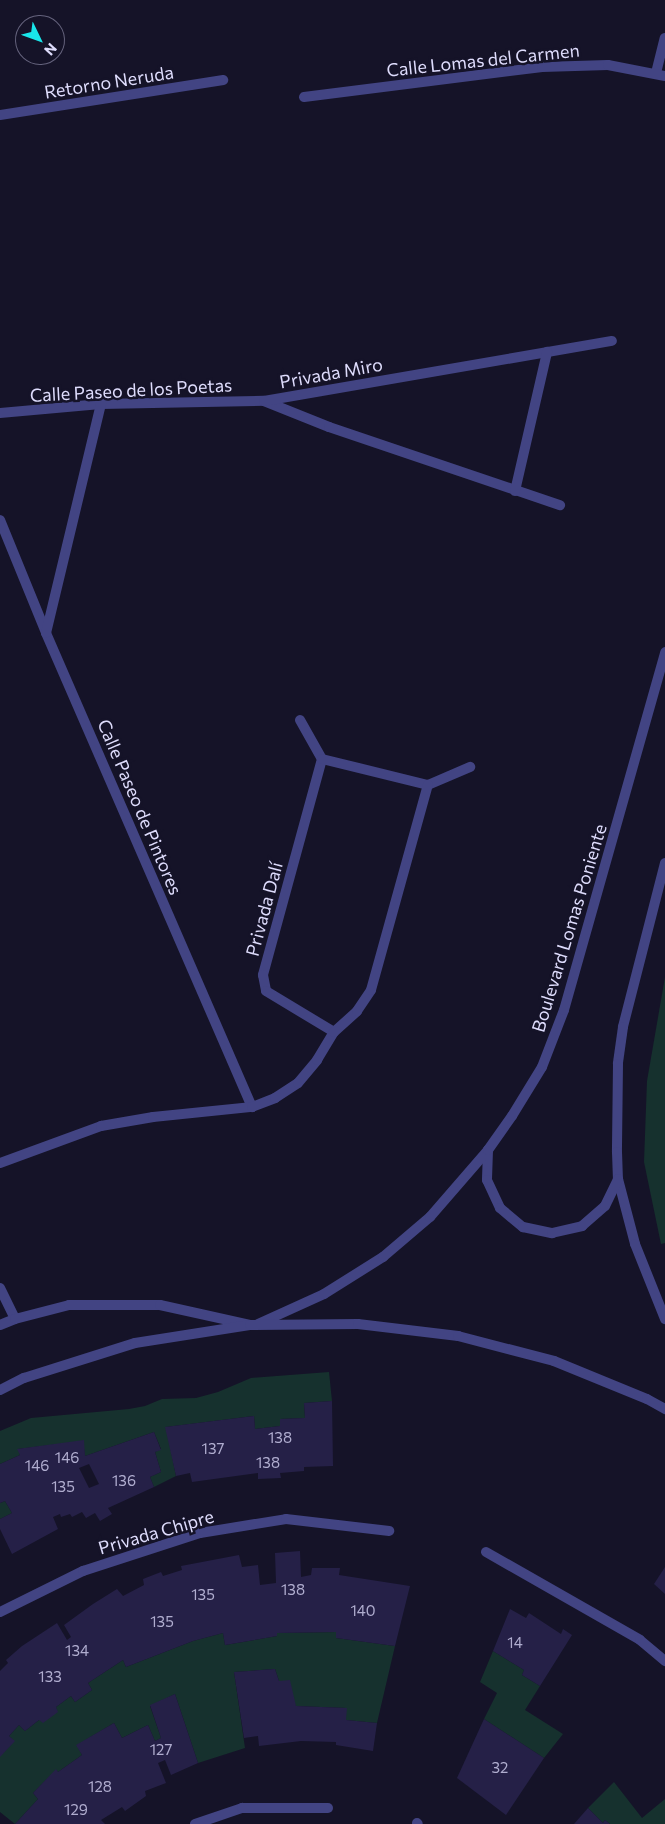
<!DOCTYPE html>
<html>
<head>
<meta charset="utf-8">
<style>
	body { margin:0 }
	#map { position:relative; width:665px; height:1824px; overflow:hidden; background:#151328; font-family:Commissioner,sans-serif }
	div>[style] { position:absolute }
	.green>* { inset:0; background:#16312e }
	.building>* { inset:0; background:#252047 }
	.minor>* { height:10px; margin:-5px; padding:0 5px; transform-origin:5px; border-radius:5px; background:#424483 }
	.tertiary>* { height:10px; margin:-5px; padding:0 5px; transform-origin:5px; border-radius:5px; background:#424483 }
	span { translate:-50% -50%; white-space:nowrap; text-align:center; line-height:1.15; -webkit-text-stroke:5px #151328; paint-order:stroke }
	.number-label { font-size:15px; color:#b0adcf }
	.number-label span { -webkit-text-stroke-width:0 }
	.street-label { font-size:18px; color:#dedcfc }
	.north { position:absolute; left:15px; top:15px; width:50px; height:50px; box-sizing:border-box; background:#151328; border:1px solid #65637d; border-radius:50%; rotate:132deg; font-size:14px; font-weight:700; line-height:20px; text-align:center; color:#dedcfc }
	.north::after { content:''; display:block; margin:auto; width:18px; height:22px; background:#19e6eb; clip-path:polygon(50% 0,100% 100%,50% 72%,0 100%) }
</style>
</head>
<body>
<div id="map">
	<div class="green">
		<div style="clip-path:polygon(665px 977px,665px 1243px,661px 1244px,644px 1162px,647px 1081px)"></div>
		<div style="clip-path:polygon(329px 1372px,332px 1401px,304px 1403px,305px 1418px,280px 1419px,280px 1426px,255px 1429px,254px 1416px,166px 1427px,176px 1476px,154px 1487px,150px 1477px,161px 1472px,155px 1452px,161px 1449px,154px 1432px,85px 1456px,83px 1441px,18px 1449px,20px 1455px,0 1464px,0 1431px,31px 1418px,129px 1409px,145px 1406px,162px 1399px,196px 1398px,218px 1392px,251px 1378px)"></div>
		<div style="clip-path:polygon(5px 1501px,12px 1513px,0 1519px,0 1503px)"></div>
		<div style="clip-path:polygon(336px 1632px,336px 1638px,395px 1646px,377px 1723px,346px 1720px,346px 1708px,296px 1706px,279px 1681px,275px 1669px,234px 1672px,245px 1748px,198px 1763px,175px 1694px,150px 1706px,161px 1738px,155px 1741px,148px 1725px,122px 1738px,114px 1723px,77px 1745px,82px 1755px,58px 1772px,56px 1770px,33px 1793px,38px 1799px,15px 1824px,0 1812px,0 1756px,14px 1741px,9px 1736px,19px 1725px,25px 1731px,39px 1720px,57px 1712px,56px 1707px,71px 1696px,75px 1702px,92px 1690px,88px 1683px,123px 1660px,126px 1667px,193px 1641px,223px 1633px,225px 1645px,277px 1636px,277px 1633px)"></div>
		<div style="clip-path:polygon(493px 1651px,524px 1670px,522px 1675px,540px 1686px,525px 1710px,563px 1734px,544px 1758px,484px 1719px,497px 1693px,480px 1682px)"></div>
		<div style="clip-path:polygon(614px 1782px,642px 1818px,665px 1799px,665px 1824px,610px 1824px,605px 1820px,603px 1823px,588px 1808px)"></div>
	</div>
	<div class="building">
		<div style="clip-path:polygon(332px 1401px,333px 1466px,304px 1467px,304px 1471px,280px 1473px,281px 1478px,258px 1479px,258px 1473px,192px 1482px,190px 1473px,176px 1476px,165px 1427px,254px 1416px,255px 1429px,280px 1426px,280px 1419px,305px 1418px,304px 1403px)"></div>
		<div style="clip-path:polygon(evenodd,154px 1432px,161px 1450px,155px 1452px,161px 1472px,150px 1477px,154px 1487px,108px 1508px,112px 1514px,100px 1521px,95px 1513px,86px 1518px,82px 1512px,72px 1517px,70px 1514px,61px 1517px,60px 1514px,53px 1517px,58px 1529px,12px 1554px,0 1529px,0 1519px,12px 1513px,5px 1501px,0 1503px,0 1464px,20px 1455px,17px 1449px,84px 1440px,85px 1456px,154px 1432px,89px 1464px,99px 1484px,89px 1488px,79px 1468px,89px 1464px)"></div>
		<div style="clip-path:polygon(300px 1551px,301px 1577px,311px 1575px,312px 1568px,340px 1568px,339px 1575px,410px 1586px,395px 1646px,336px 1638px,336px 1632px,277px 1633px,277px 1636px,225px 1645px,223px 1633px,193px 1641px,126px 1667px,123px 1660px,88px 1683px,92px 1690px,75px 1702px,71px 1696px,56px 1707px,58px 1712px,43px 1723px,39px 1720px,25px 1731px,19px 1725px,9px 1736px,15px 1741px,0 1757px,0 1671px,8px 1663px,6px 1660px,22px 1646px,57px 1623px,67px 1640px,71px 1637px,64px 1625px,93px 1604px,117px 1589px,123px 1596px,144px 1585px,143px 1579px,161px 1572px,163px 1576px,182px 1570px,181px 1566px,239px 1555px,242px 1567px,258px 1565px,260px 1585px,276px 1583px,275px 1553px)"></div>
		<div style="clip-path:polygon(665px 1567px,665px 1594px,654px 1584px)"></div>
		<div style="clip-path:polygon(510px 1609px,526px 1618px,529px 1613px,561px 1634px,563px 1629px,572px 1635px,540px 1686px,522px 1675px,524px 1670px,493px 1651px)"></div>
		<div style="clip-path:polygon(275px 1669px,279px 1681px,290px 1680px,296px 1706px,347px 1708px,346px 1720px,377px 1723px,373px 1751px,336px 1745px,336px 1742px,301px 1741px,259px 1746px,258px 1736px,244px 1738px,234px 1672px)"></div>
		<div style="clip-path:polygon(175px 1694px,198px 1763px,171px 1775px,165px 1760px,158px 1763px,166px 1783px,145px 1791px,146px 1796px,125px 1811px,122px 1807px,101px 1820px,105px 1824px,15px 1824px,38px 1799px,33px 1793px,56px 1769px,58px 1772px,82px 1755px,76px 1745px,114px 1723px,122px 1738px,148px 1725px,155px 1741px,161px 1738px,150px 1705px)"></div>
		<div style="clip-path:polygon(484px 1719px,544px 1758px,506px 1815px,457px 1778px)"></div>
		<div style="clip-path:polygon(588px 1808px,603px 1823px,605px 1820px,610px 1824px,574px 1824px)"></div>
	</div>
	<div class="minor">
		<div style="left:656px;top:73px;width:36px;rotate:-76deg"></div>
		<div style="left:304px;top:97px;width:240px;rotate:-7.2deg"></div>
		<div style="left:542px;top:67px;width:66px;rotate:-1.7deg"></div>
		<div style="left:608px;top:65px;width:58px;rotate:10.9deg"></div>
		<div style="left:0;top:115px;width:226px;rotate:-8.9deg"></div>
		<div style="left:264px;top:401px;width:70px;rotate:21.8deg"></div>
		<div style="left:329px;top:427px;width:244px;rotate:18.7deg"></div>
		<div style="left:0;top:413px;width:101px;rotate:-5.1deg"></div>
		<div style="left:101px;top:404px;width:163px;rotate:-1.1deg"></div>
		<div style="left:264px;top:401px;width:353px;rotate:-9.8deg"></div>
		<div style="left:515px;top:491px;width:143px;rotate:-77deg"></div>
		<div style="left:0;top:520px;width:122px;rotate:67.8deg"></div>
		<div style="left:46px;top:633px;width:517px;rotate:66.51deg"></div>
		<div style="left:46px;top:633px;width:236px;rotate:-76.5deg"></div>
		<div style="left:300px;top:720px;width:45px;rotate:60.6deg"></div>
		<div style="left:322px;top:759px;width:224px;rotate:105.3deg"></div>
		<div style="left:263px;top:975px;width:16px;rotate:79deg"></div>
		<div style="left:266px;top:991px;width:79px;rotate:31.1deg"></div>
		<div style="left:322px;top:759px;width:109px;rotate:13.8deg"></div>
		<div style="left:428px;top:785px;width:46px;rotate:-23.2deg"></div>
		<div style="left:0;top:1163px;width:108px;rotate:-20.1deg"></div>
		<div style="left:101px;top:1126px;width:53px;rotate:-9.8deg"></div>
		<div style="left:153px;top:1117px;width:100px;rotate:-5.8deg"></div>
		<div style="left:252px;top:1107px;width:25px;rotate:-21deg"></div>
		<div style="left:275px;top:1098px;width:27px;rotate:-33deg"></div>
		<div style="left:298px;top:1083px;width:30px;rotate:-50deg"></div>
		<div style="left:317px;top:1060px;width:33px;rotate:-59deg"></div>
		<div style="left:334px;top:1032px;width:31px;rotate:-42deg"></div>
		<div style="left:357px;top:1011px;width:25px;rotate:-56deg"></div>
		<div style="left:371px;top:990px;width:213px;rotate:-74.5deg"></div>
		<div style="left:0;top:1288px;width:34px;rotate:64deg"></div>
		<div style="left:0;top:1325px;width:16px;rotate:-22deg"></div>
		<div style="left:15px;top:1319px;width:56px;rotate:-14.5deg"></div>
		<div style="left:69px;top:1305px;width:91px"></div>
		<div style="left:160px;top:1305px;width:92px;rotate:12.5deg"></div>
		<div style="left:486px;top:1552px;width:177px;rotate:29.7deg"></div>
		<div style="left:640px;top:1640px;width:33px;rotate:40deg"></div>
		<div style="left:0;top:1612px;width:93px;rotate:-26.3deg"></div>
		<div style="left:83px;top:1571px;width:123px;rotate:-18deg"></div>
		<div style="left:200px;top:1533px;width:87px;rotate:-9.2deg"></div>
		<div style="left:286px;top:1519px;width:104px;rotate:6.6deg"></div>
		<div style="left:417px;top:1823px;width:1px;rotate:45deg"></div>
		<div style="left:195px;top:1824px;width:50px;rotate:-18.8deg"></div>
		<div style="left:242px;top:1808px;width:86px"></div>
	</div>
	<div class="tertiary">
		<div style="left:665px;top:863px;width:169px;rotate:104.4deg"></div>
		<div style="left:623px;top:1027px;width:37px;rotate:98deg"></div>
		<div style="left:618px;top:1064px;width:88px;rotate:90.7deg"></div>
		<div style="left:617px;top:1152px;width:27px;rotate:88deg"></div>
		<div style="left:618px;top:1179px;width:67px;rotate:75.3deg"></div>
		<div style="left:635px;top:1244px;width:81px;rotate:68.2deg"></div>
		<div style="left:488px;top:1150px;width:30px;rotate:92deg"></div>
		<div style="left:487px;top:1180px;width:31px;rotate:65deg"></div>
		<div style="left:500px;top:1208px;width:30px;rotate:40deg"></div>
		<div style="left:523px;top:1227px;width:30px;rotate:12deg"></div>
		<div style="left:552px;top:1233px;width:31px;rotate:-13deg"></div>
		<div style="left:582px;top:1226px;width:30px;rotate:-41deg"></div>
		<div style="left:605px;top:1206px;width:30px;rotate:-64deg"></div>
		<div style="left:258px;top:1324px;width:72px;rotate:-24.4deg"></div>
		<div style="left:324px;top:1294px;width:70px;rotate:-32.1deg"></div>
		<div style="left:383px;top:1257px;width:62px;rotate:-40.4deg"></div>
		<div style="left:430px;top:1217px;width:89px;rotate:-49.1deg"></div>
		<div style="left:488px;top:1150px;width:42px;rotate:-54.8deg"></div>
		<div style="left:512px;top:1116px;width:57px;rotate:-58.5deg"></div>
		<div style="left:542px;top:1067px;width:61px;rotate:-68.9deg"></div>
		<div style="left:564px;top:1010px;width:372px;rotate:-74.2deg"></div>
		<div style="left:0;top:1390px;width:27px;rotate:-27deg"></div>
		<div style="left:24px;top:1378px;width:116px;rotate:-17.5deg"></div>
		<div style="left:135px;top:1343px;width:116px;rotate:-8.9deg"></div>
		<div style="left:250px;top:1325px;width:108px;rotate:-0.5deg"></div>
		<div style="left:358px;top:1324px;width:101px;rotate:6.8deg"></div>
		<div style="left:458px;top:1336px;width:99px;rotate:14.6deg"></div>
		<div style="left:554px;top:1361px;width:100px;rotate:22.2deg"></div>
		<div style="left:647px;top:1399px;width:21px;rotate:29deg"></div>
	</div>
	<div class="number-label">
		<span style="left:280px;top:1438px">138</span>
		<span style="left:213px;top:1449px">137</span>
		<span style="left:67px;top:1458px">146</span>
		<span style="left:268px;top:1463px">138</span>
		<span style="left:37px;top:1466px">146</span>
		<span style="left:124px;top:1481px">136</span>
		<span style="left:63px;top:1487px">135</span>
		<span style="left:293px;top:1590px">138</span>
		<span style="left:203px;top:1595px">135</span>
		<span style="left:363px;top:1611px">140</span>
		<span style="left:162px;top:1622px">135</span>
		<span style="left:515px;top:1643px">14</span>
		<span style="left:77px;top:1651px">134</span>
		<span style="left:50px;top:1677px">133</span>
		<span style="left:161px;top:1750px">127</span>
		<span style="left:500px;top:1768px">32</span>
		<span style="left:100px;top:1787px">128</span>
		<span style="left:76px;top:1810px">129</span>
	</div>
	<div class="street-label">
		<span style="left:483px;top:60px;rotate:-6deg">Calle Lomas del Carmen</span>
		<span style="left:109px;top:82px;rotate:-9deg">Retorno Neruda</span>
		<span style="left:331px;top:373px;rotate:-10deg">Privada Miro</span>
		<span style="left:131px;top:390px;rotate:-3deg">Calle Paseo de los Poetas</span>
		<span style="left:140px;top:807px;rotate:67deg">Calle Paseo de Pintores</span>
		<span style="left:264px;top:909px;rotate:-75deg">Privada Dalí</span>
		<span style="left:569px;top:928px;rotate:-73deg">Boulevard Lomas Poniente</span>
		<span style="left:156px;top:1532px;rotate:-16deg">Privada Chipre</span>
	</div>
	<div class="north">N</div>
</div>
</body>
</html>
